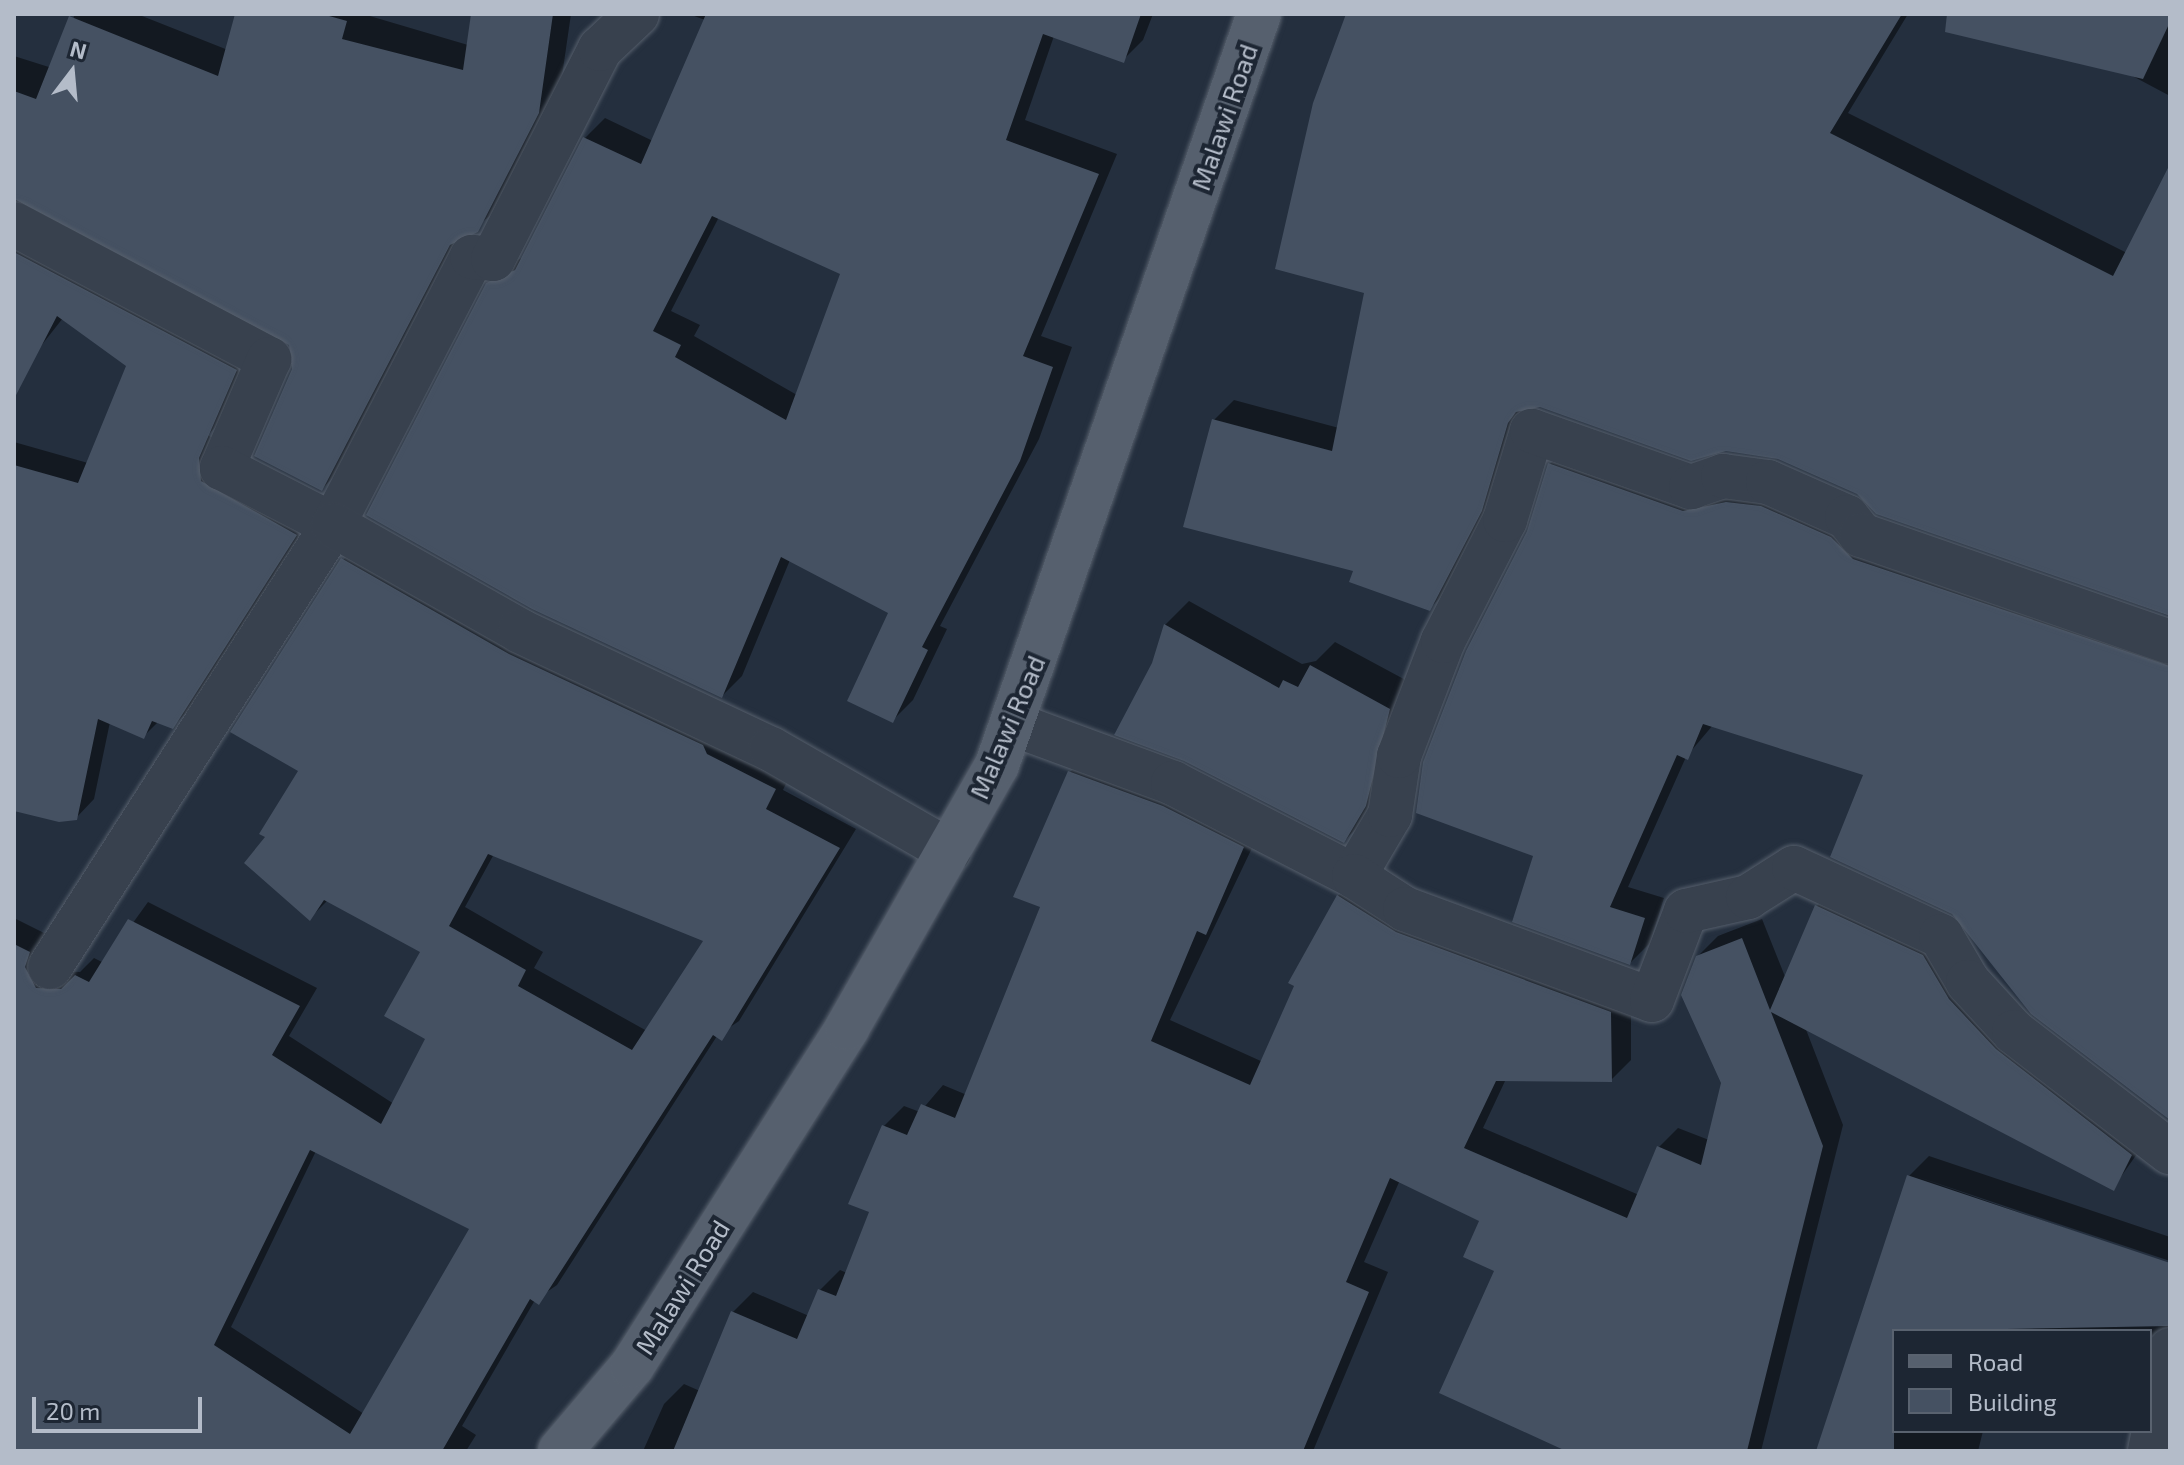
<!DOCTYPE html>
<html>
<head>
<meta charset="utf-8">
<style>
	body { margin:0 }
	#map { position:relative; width:2184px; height:1465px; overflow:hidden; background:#242f3e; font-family:"Exo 2",sans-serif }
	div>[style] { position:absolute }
	.shadow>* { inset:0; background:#0007 }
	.building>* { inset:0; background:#455162 }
	.roads { filter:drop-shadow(0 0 2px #565f6c) drop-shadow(0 0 2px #565f6c) }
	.minor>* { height:44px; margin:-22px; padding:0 22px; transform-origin:22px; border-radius:22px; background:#38414e }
	.primary>* { height:44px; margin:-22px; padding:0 22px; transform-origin:22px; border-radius:22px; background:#56606e }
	span { translate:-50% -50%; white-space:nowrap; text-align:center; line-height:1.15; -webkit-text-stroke:8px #1d2633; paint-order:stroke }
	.street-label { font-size:26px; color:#b4bcc9 }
	.frame { position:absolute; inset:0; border:16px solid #b4bcc9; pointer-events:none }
	.legend { position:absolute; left:1892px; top:1329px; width:260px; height:104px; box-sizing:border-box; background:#1d2633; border:2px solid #59626f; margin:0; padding:10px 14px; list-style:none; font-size:24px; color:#b4bcc9 }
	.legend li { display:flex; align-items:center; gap:16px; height:40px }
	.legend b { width:40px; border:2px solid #59626f }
	.north { position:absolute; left:32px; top:32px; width:80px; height:80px; -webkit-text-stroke:6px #1d2633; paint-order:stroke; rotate:16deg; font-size:22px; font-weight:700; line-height:32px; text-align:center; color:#b4bcc9 }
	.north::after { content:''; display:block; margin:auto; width:28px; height:36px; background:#b4bcc9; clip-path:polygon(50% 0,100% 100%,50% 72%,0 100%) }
	.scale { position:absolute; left:32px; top:1397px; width:170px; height:36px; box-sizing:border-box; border:4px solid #b4bcc9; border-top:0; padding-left:10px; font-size:24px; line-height:28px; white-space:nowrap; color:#b4bcc9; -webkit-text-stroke:6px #1d2633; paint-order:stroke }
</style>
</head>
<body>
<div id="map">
	<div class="shadow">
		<div style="clip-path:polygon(74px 14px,137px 14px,228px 50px,237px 14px,363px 14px,468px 45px,473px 14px,571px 14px,560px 90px,500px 208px,463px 237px,343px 467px,322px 489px,291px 343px,14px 200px,14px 56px,71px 74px)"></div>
		<div style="clip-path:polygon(evenodd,689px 14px,1153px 14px,1143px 40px,1123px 60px,1054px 36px,1025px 120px,1117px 154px,1041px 336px,1072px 347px,1039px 439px,940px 626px,947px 629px,913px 700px,893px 720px,891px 612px,790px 560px,742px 676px,722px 696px,369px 514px,509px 264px,524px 257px,585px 138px,605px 118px,653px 141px,705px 20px,689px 14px,719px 217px,843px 272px,797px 395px,694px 336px,700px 325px,671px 311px,719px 217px)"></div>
		<div style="clip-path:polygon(1348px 14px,1908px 14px,1848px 113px,2127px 253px,2170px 190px,2170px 616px,1877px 512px,1858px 492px,1778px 457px,1540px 405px,1526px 408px,1501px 489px,1450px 588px,1430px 608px,1356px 570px,1214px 420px,1234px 400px,1339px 428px,1367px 291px)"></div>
		<div style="clip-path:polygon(1980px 14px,2170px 14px,2170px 96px,2125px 72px)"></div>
		<div style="clip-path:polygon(14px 231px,252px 353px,224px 418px,208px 435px,314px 516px,190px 709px,172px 727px,159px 721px,143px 737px,110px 722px,94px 799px,76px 818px,14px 809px,14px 442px,88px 463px,128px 366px,63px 318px,37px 351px,14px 339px)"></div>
		<div style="clip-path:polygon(1570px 444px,1747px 482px,2170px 642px,2170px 1118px,1866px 774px,1713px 725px,1686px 757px,1628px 887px,1664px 898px,1650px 943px,1630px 963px,1536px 855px,1529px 532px,1550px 464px)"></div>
		<div style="clip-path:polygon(evenodd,361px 542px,792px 771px,783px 790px,856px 829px,739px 1021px,717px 1036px,557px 1285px,535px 1300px,462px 1426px,476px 1435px,466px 1451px,14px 1451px,14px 918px,46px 934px,55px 971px,80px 972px,94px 958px,104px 963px,148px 902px,317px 988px,289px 1036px,394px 1104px,427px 1039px,423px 951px,328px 900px,310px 918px,268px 837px,301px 770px,343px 560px,361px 542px,494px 854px,706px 940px,647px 1031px,534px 968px,543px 952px,465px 907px,494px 854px,361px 542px,316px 1151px,472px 1229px,364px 1414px,231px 1327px,316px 1151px)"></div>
		<div style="clip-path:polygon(1189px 601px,1302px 664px,1316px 661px,1335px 642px,1413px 684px,1368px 817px,1344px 841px,1185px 759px,1154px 664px,1165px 625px)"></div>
		<div style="clip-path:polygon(1090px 752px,1262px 827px,1170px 1020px,1263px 1062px,1338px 896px,1358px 876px,1631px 992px,1631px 1060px,1611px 1080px,1506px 1079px,1483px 1128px,1639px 1195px,1658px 1148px,1678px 1128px,1709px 1140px,1724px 1083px,1697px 957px,1718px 936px,1762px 919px,1786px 979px,1817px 906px,1837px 886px,1943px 936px,2151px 1134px,2113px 1188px,1805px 1027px,1843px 1125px,1761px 1451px,1574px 1451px,1482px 1220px,1400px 1180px,1364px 1262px,1388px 1272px,1313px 1451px,643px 1451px,664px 1404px,684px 1384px,700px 1391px,733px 1312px,753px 1292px,809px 1316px,820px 1290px,840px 1270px,847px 1273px,871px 1211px,884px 1126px,904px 1106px,920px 1112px,943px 1085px,967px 1095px,1042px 906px,1070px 772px)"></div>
		<div style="clip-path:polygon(1929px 1156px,2170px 1237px,2170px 1261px,1918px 1177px,2170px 1265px,2170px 1326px,2150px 1398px,2150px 1331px,1894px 1331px,1894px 1431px,1983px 1431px,1978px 1451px,1818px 1451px,1909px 1176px)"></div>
	</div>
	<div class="building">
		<div style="clip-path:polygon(235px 14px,322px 14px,347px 21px,342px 39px,463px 70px,471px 14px,553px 14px,539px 113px,478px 232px,450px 245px,322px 491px,254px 456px,292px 369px,289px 345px,14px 199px,14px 91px,36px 99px,69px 16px,218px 76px)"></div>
		<div style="clip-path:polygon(evenodd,706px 14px,1141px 14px,1124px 63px,1043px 34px,1006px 140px,1099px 174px,1023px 356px,1053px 367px,1020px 461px,922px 647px,928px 650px,893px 723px,847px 701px,888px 613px,781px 557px,722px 698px,532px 609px,366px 515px,486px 283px,515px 270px,583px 137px,641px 164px,706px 14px,712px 216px,840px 274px,786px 420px,675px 357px,681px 345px,653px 331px,712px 216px)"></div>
		<div style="clip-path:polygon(1346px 14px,1902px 14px,1830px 133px,2113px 276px,2170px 164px,2170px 616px,1876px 514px,1857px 494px,1778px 459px,1726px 451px,1691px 461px,1540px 407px,1516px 412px,1508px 423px,1482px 511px,1430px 611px,1349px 582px,1353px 571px,1183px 527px,1212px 419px,1332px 451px,1364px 293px,1275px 269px,1313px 103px)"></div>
		<div style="clip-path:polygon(1947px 14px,2170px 14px,2170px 22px,2143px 79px,1945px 32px)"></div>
		<div style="clip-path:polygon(14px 252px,237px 370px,199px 458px,201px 481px,297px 535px,173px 729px,152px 721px,144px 739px,98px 719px,77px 820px,59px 822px,14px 811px,14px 465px,78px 483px,126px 366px,57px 316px,14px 399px)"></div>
		<div style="clip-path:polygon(1548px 463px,1683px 511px,1726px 502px,1761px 506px,1831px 537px,1853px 559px,2170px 666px,2170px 1120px,2031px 1014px,1952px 914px,1830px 857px,1863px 775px,1703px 724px,1688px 760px,1677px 755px,1610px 907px,1645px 918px,1630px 965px,1512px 922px,1533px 856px,1416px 813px,1423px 762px,1466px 651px,1527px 531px)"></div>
		<div style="clip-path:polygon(evenodd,341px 558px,509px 654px,703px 745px,707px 754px,776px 789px,766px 809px,840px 848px,722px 1041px,713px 1035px,539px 1305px,530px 1299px,442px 1451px,14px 1451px,14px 944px,30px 952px,25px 967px,36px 988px,61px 989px,75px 975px,89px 982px,128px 919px,300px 1006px,272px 1055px,381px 1124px,425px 1039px,384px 1016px,420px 952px,324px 900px,310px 921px,244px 863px,265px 837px,259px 834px,298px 771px,230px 732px,341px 558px,488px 854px,703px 941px,632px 1050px,518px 986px,526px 970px,449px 926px,488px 854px,341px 558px,310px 1150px,469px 1229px,350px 1434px,214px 1345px,310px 1150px)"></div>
		<div style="clip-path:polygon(1164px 624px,1279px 688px,1283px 680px,1298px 687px,1310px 665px,1390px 709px,1366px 806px,1344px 843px,1184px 761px,1114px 735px,1152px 663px)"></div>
		<div style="clip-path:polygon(1068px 771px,1163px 806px,1244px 847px,1206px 935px,1197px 931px,1151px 1041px,1250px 1085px,1294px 986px,1288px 983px,1337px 895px,1396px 932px,1611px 1012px,1612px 1082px,1496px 1081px,1464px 1148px,1627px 1218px,1657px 1146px,1701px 1165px,1721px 1083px,1681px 995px,1696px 956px,1742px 938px,1770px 1010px,1815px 905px,1923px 955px,1949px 999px,1996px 1049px,2132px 1155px,2114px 1191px,1771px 1012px,1823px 1146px,1747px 1451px,1566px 1451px,1439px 1393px,1494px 1271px,1463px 1257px,1479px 1221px,1390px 1178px,1346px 1282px,1369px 1292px,1303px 1451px,673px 1451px,731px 1311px,797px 1339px,818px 1289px,836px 1296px,869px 1212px,848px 1204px,882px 1125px,907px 1135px,921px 1104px,955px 1118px,1040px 907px,1013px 897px)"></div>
		<div style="clip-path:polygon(1907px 1175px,2170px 1263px,2170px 1326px,1894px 1331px,1894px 1451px,1816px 1451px)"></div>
	</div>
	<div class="roads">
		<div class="minor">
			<div style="left:14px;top:224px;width:289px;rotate:27.9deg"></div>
			<div style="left:269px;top:359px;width:119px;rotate:113.3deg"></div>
			<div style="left:222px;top:468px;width:125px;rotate:27.2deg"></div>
			<div style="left:333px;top:525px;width:302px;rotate:-62.6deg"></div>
			<div style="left:472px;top:257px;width:21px;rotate:5deg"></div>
			<div style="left:493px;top:259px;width:236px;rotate:-63deg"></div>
			<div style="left:600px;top:49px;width:51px;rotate:-43.4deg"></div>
			<div style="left:1013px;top:724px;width:171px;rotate:20.2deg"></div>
			<div style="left:1173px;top:783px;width:203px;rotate:27.2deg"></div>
			<div style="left:1354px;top:876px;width:71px;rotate:-59.5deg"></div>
			<div style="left:1390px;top:815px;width:60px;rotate:-81.3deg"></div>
			<div style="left:1399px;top:756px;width:123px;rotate:-69.1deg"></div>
			<div style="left:1443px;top:641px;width:136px;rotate:-62.9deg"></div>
			<div style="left:1505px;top:520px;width:93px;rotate:-73.1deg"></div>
			<div style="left:1532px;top:431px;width:169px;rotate:19.4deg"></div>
			<div style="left:1691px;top:487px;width:34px;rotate:-19deg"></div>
			<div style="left:1723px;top:476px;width:45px;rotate:7.6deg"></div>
			<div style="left:1768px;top:482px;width:86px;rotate:23.9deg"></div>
			<div style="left:1847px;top:517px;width:23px;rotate:52deg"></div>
			<div style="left:1861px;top:535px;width:327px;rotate:19.1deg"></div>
			<div style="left:1354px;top:876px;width:61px;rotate:32.9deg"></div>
			<div style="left:1405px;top:909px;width:263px;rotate:20.2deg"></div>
			<div style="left:1652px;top:1000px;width:95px;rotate:-69.1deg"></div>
			<div style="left:1686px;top:911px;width:64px;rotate:-12.7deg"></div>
			<div style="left:1748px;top:897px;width:54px;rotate:-32.2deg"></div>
			<div style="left:1794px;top:868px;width:162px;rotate:24.8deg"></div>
			<div style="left:1941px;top:936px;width:53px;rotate:59.6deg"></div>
			<div style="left:1968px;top:982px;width:68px;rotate:47.4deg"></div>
			<div style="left:2014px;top:1032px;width:197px;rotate:37.6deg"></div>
			<div style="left:50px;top:967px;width:525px;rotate:-57.37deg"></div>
			<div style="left:333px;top:525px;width:215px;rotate:29.5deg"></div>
			<div style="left:520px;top:631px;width:277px;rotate:25.2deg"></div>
			<div style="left:771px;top:749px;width:205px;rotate:29.8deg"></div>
			<div style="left:2150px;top:1451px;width:103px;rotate:-78.8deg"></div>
		</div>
		<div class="primary">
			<div style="left:560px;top:1451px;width:111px;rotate:-49.7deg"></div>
			<div style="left:632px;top:1366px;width:401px;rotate:-57.5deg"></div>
			<div style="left:847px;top:1028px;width:303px;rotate:-60.3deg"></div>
			<div style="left:997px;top:765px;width:795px;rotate:-70.77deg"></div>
		</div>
	</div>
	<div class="street-label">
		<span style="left:1224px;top:117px;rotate:-71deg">Malawi Road</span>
		<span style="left:1007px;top:727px;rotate:-67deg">Malawi Road</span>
		<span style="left:682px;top:1287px;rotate:-58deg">Malawi Road</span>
	</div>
	<div class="frame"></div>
	<ul class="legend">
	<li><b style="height:10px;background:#56606e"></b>Road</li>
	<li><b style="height:22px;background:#455162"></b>Building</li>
	</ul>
	<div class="north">N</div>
	<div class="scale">20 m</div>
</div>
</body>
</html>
